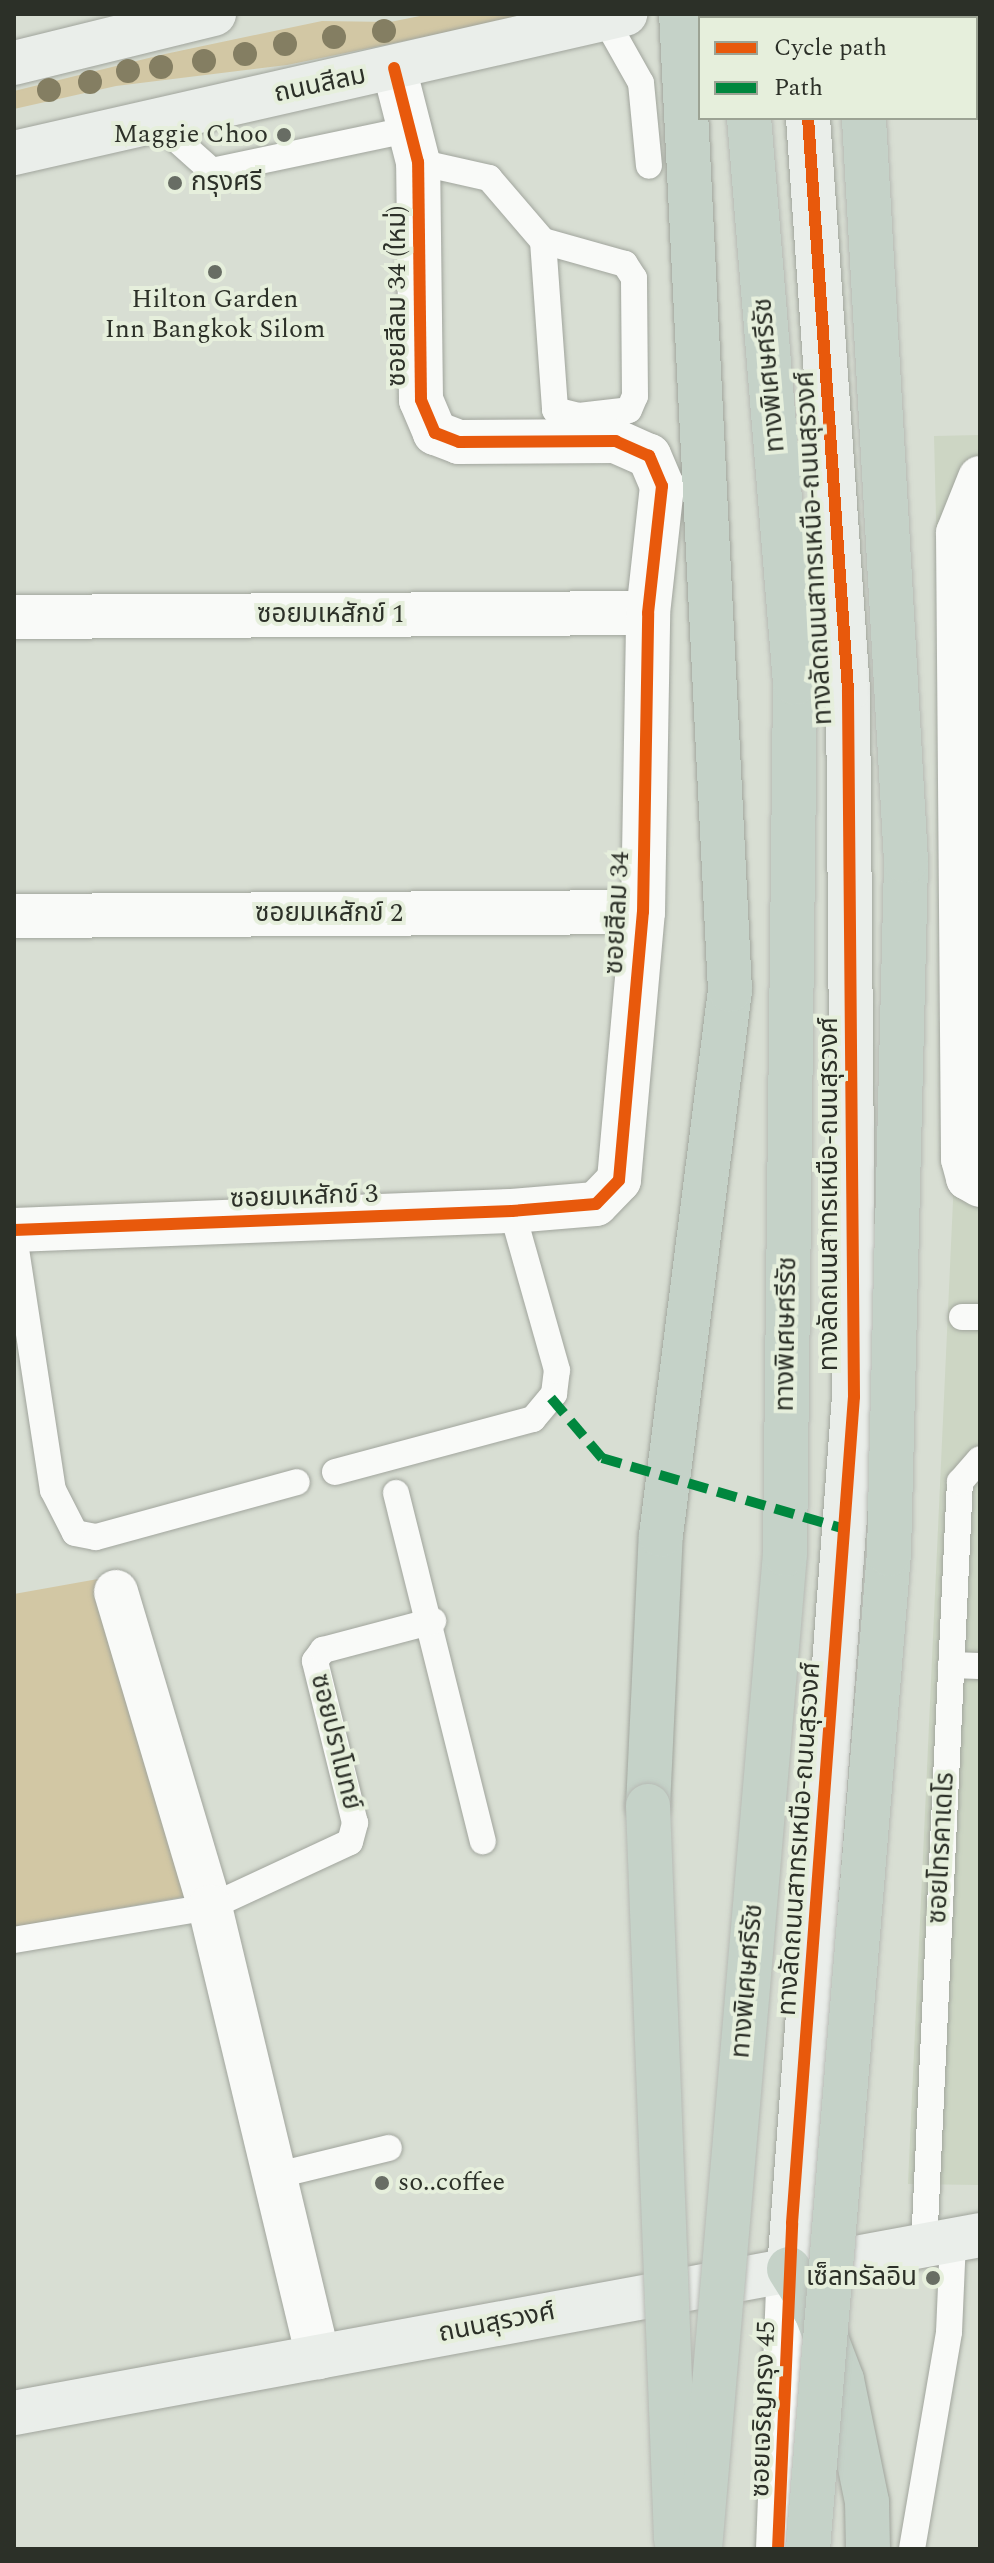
<!DOCTYPE html>
<html>
<head>
<meta charset="utf-8">
<style>
	body { margin:0 }
	#map { position:relative; width:994px; height:2563px; overflow:hidden; background:#d8ded3; font-family:Spectral,"Noto Sans Thai",serif }
	div>[style] { position:absolute }
	.built>* { inset:0; background:#cdd6c4 }
	.green>* { inset:0; background:#d2c7a4 }
	.roads { filter:drop-shadow(0 0 2px #a1a59d) drop-shadow(0 0 2px #a1a59d) }
	.lane>* { height:26px; margin:-13px; padding:0 13px; transform-origin:13px; border-radius:13px; background:#f9faf8 }
	.street>* { height:44px; margin:-22px; padding:0 22px; transform-origin:22px; border-radius:22px; background:#f9faf8 }
	.secondary>* { height:44px; margin:-22px; padding:0 22px; transform-origin:22px; border-radius:22px; background:#eaeeea }
	.highway>* { height:44px; margin:-22px; padding:0 22px; transform-origin:22px; border-radius:22px; background:#c5d2c8 }
	.bridges { filter:drop-shadow(0 0 2px #b7bab4) drop-shadow(0 0 2px #b7bab4) }
	.highway-bridge>* { height:44px; margin:-22px; padding:0 22px; transform-origin:22px; border-radius:22px; background:#c5d2c8 }
	.quiet>* { height:10px; margin-top:-5px; transform-origin:0; background:repeating-linear-gradient(90deg,#00873e 0 20px,transparent 0 30px) }
	.cycleway>* { height:12px; margin:-6px; padding:0 6px; transform-origin:6px; border-radius:6px; background:#e8590c }
	.trees>* { width:24px; height:24px; margin:-12px; border-radius:50%; background:#847e62 }
	.dots>* { width:22px; height:22px; translate:-50% -50%; box-sizing:border-box; border:4px solid #e6efdc; border-radius:50% }
	span { translate:-50% -50%; white-space:nowrap; text-align:center; line-height:1.15; -webkit-text-stroke:8px #e6efdc; paint-order:stroke }
	.street-label { font-size:26px; color:#2c3028 }
	.poi-label { font-size:26px; color:#2c3028 }
	.right { translate:-100% -50%; text-align:right }
	.left { translate:0 -50%; text-align:left }
	.frame { position:absolute; inset:0; border:16px solid #2c3028; pointer-events:none }
	.legend { position:absolute; left:698px; top:16px; width:280px; height:104px; box-sizing:border-box; background:#e6efdc; border:2px solid #9ca394; margin:0; padding:10px 14px; list-style:none; font-size:24px; color:#2c3028 }
	.legend li { display:flex; align-items:center; gap:16px; height:40px }
	.legend b { width:40px; border:2px solid #9ca394 }
</style>
</head>
<body>
<div id="map">
	<div class="built">
		<div style="clip-path:polygon(980px 435px,980px 2185px,908px 2184px,953px 1201px,934px 436px)"></div>
	</div>
	<div class="green">
		<div style="clip-path:polygon(430px 14px,535px 14px,287px 65px,116px 86px,14px 109px,14px 91px,165px 54px,322px 21px,390px 22px)"></div>
		<div style="clip-path:polygon(98px 1579px,194px 1895px,14px 1927px,14px 1594px)"></div>
	</div>
	<div class="roads">
		<div class="lane">
			<div style="left:605px;top:19px;width:73px;rotate:60.6deg"></div>
			<div style="left:641px;top:83px;width:83px;rotate:84.5deg"></div>
			<div style="left:156px;top:121px;width:75px;rotate:41.8deg"></div>
			<div style="left:212px;top:171px;width:204px;rotate:-11.9deg"></div>
			<div style="left:418px;top:162px;width:73px;rotate:12.7deg"></div>
			<div style="left:489px;top:178px;width:83px;rotate:49.4deg"></div>
			<div style="left:543px;top:241px;width:169px;rotate:85.9deg"></div>
			<div style="left:555px;top:410px;width:25px;rotate:14deg"></div>
			<div style="left:579px;top:416px;width:50px;rotate:-6.8deg"></div>
			<div style="left:629px;top:410px;width:15px;rotate:-67deg"></div>
			<div style="left:635px;top:396px;width:118px;rotate:-90.5deg"></div>
			<div style="left:634px;top:278px;width:17px;rotate:-123deg"></div>
			<div style="left:625px;top:264px;width:85px;rotate:-164.3deg"></div>
			<div style="left:14px;top:1236px;width:257px;rotate:81.3deg"></div>
			<div style="left:53px;top:1490px;width:48px;rotate:62.9deg"></div>
			<div style="left:75px;top:1533px;width:21px;rotate:11deg"></div>
			<div style="left:96px;top:1537px;width:208px;rotate:-15.3deg"></div>
			<div style="left:962px;top:1317px;width:18px"></div>
			<div style="left:335px;top:1472px;width:205px;rotate:-15deg"></div>
			<div style="left:533px;top:1419px;width:33px;rotate:-50deg"></div>
			<div style="left:554px;top:1394px;width:24px;rotate:-83deg"></div>
			<div style="left:557px;top:1370px;width:165px;rotate:-105.8deg"></div>
			<div style="left:396px;top:1493px;width:359px;rotate:76deg"></div>
			<div style="left:951px;top:1665px;width:29px;rotate:2deg"></div>
			<div style="left:14px;top:1940px;width:199px;rotate:-9.6deg"></div>
			<div style="left:210px;top:1907px;width:154px;rotate:-24.9deg"></div>
			<div style="left:350px;top:1842px;width:20px;rotate:-75deg"></div>
			<div style="left:355px;top:1823px;width:167px;rotate:-103.9deg"></div>
			<div style="left:315px;top:1661px;width:14px;rotate:-54deg"></div>
			<div style="left:323px;top:1650px;width:114px;rotate:-14.8deg"></div>
			<div style="left:278px;top:2175px;width:114px;rotate:-13.7deg"></div>
			<div style="left:924px;top:2247px;width:766px;rotate:-87.31deg"></div>
			<div style="left:960px;top:1482px;width:30px;rotate:-49deg"></div>
			<div style="left:912px;top:2549px;width:220px;rotate:-80.3deg"></div>
			<div style="left:949px;top:2332px;width:91px;rotate:-87.5deg"></div>
		</div>
		<div class="street">
			<div style="left:980px;top:478px;width:59px;rotate:111.8deg"></div>
			<div style="left:958px;top:533px;width:626px;rotate:89.54deg"></div>
			<div style="left:963px;top:1159px;width:20px;rotate:75deg"></div>
			<div style="left:968px;top:1178px;width:14px;rotate:30deg"></div>
			<div style="left:14px;top:617px;width:634px;rotate:-0.36deg"></div>
			<div style="left:14px;top:916px;width:629px;rotate:-0.36deg"></div>
			<div style="left:14px;top:1230px;width:498px;rotate:-2.2deg"></div>
			<div style="left:512px;top:1211px;width:84px;rotate:-4.8deg"></div>
			<div style="left:596px;top:1204px;width:33px;rotate:-46deg"></div>
			<div style="left:619px;top:1180px;width:269px;rotate:-84.9deg"></div>
			<div style="left:643px;top:912px;width:299px;rotate:-89deg"></div>
			<div style="left:648px;top:613px;width:128px;rotate:-83.7deg"></div>
			<div style="left:662px;top:486px;width:33px;rotate:-113deg"></div>
			<div style="left:649px;top:456px;width:36px;rotate:-156deg"></div>
			<div style="left:616px;top:441px;width:157px;rotate:179.6deg"></div>
			<div style="left:459px;top:442px;width:26px;rotate:-159deg"></div>
			<div style="left:435px;top:433px;width:36px;rotate:-113deg"></div>
			<div style="left:421px;top:400px;width:238px;rotate:-90.7deg"></div>
			<div style="left:418px;top:162px;width:97px;rotate:-104.3deg"></div>
			<div style="left:116px;top:1592px;width:329px;rotate:73.4deg"></div>
			<div style="left:210px;top:1907px;width:463px;rotate:76.5deg"></div>
			<div style="left:778px;top:2549px;width:280px;rotate:-87.8deg"></div>
		</div>
		<div class="secondary">
			<div style="left:801px;top:14px;width:4px;rotate:90deg"></div>
			<div style="left:14px;top:63px;width:206px;rotate:-13.8deg"></div>
			<div style="left:14px;top:153px;width:627px;rotate:-12.82deg"></div>
			<div style="left:789px;top:2269px;width:874px;rotate:-85.74deg"></div>
			<div style="left:854px;top:1397px;width:707px;rotate:-90.49deg"></div>
			<div style="left:848px;top:690px;width:573px;rotate:-94deg"></div>
			<div style="left:14px;top:2413px;width:982px;rotate:-10.44deg"></div>
		</div>
		<div class="highway">
			<div style="left:740px;top:14px;width:4px;rotate:76deg"></div>
			<div style="left:859px;top:14px;width:4px;rotate:90deg"></div>
			<div style="left:648px;top:1806px;width:271px;rotate:-87.3deg"></div>
			<div style="left:661px;top:1535px;width:549px;rotate:-82.78deg"></div>
			<div style="left:730px;top:990px;width:977px;rotate:-92.87deg"></div>
			<div style="left:789px;top:2269px;width:51px;rotate:57.9deg"></div>
			<div style="left:816px;top:2312px;width:73px;rotate:69.1deg"></div>
			<div style="left:842px;top:2380px;width:125px;rotate:78.4deg"></div>
			<div style="left:867px;top:2502px;width:47px;rotate:88.8deg"></div>
		</div>
	</div>
	<div class="bridges">
		<div class="highway-bridge">
			<div style="left:648px;top:1806px;width:734px;rotate:87.81deg"></div>
			<div style="left:700px;top:2549px;width:999px;rotate:-85.12deg"></div>
			<div style="left:785px;top:1554px;width:871px;rotate:-89.34deg"></div>
			<div style="left:795px;top:683px;width:567px;rotate:-94.65deg"></div>
			<div style="left:808px;top:2549px;width:998px;rotate:-85.35deg"></div>
			<div style="left:889px;top:1554px;width:693px;rotate:-88.59deg"></div>
			<div style="left:906px;top:861px;width:744px;rotate:-93.24deg"></div>
		</div>
	</div>
	<div class="quiet">
		<div style="left:551px;top:1398px;width:79px;rotate:49.6deg"></div>
		<div style="left:602px;top:1458px;width:253px;rotate:16.3deg"></div>
	</div>
	<div class="cycleway">
		<div style="left:14px;top:1230px;width:498px;rotate:-2.2deg"></div>
		<div style="left:512px;top:1211px;width:84px;rotate:-4.8deg"></div>
		<div style="left:596px;top:1204px;width:33px;rotate:-46deg"></div>
		<div style="left:619px;top:1180px;width:269px;rotate:-84.9deg"></div>
		<div style="left:643px;top:912px;width:299px;rotate:-89deg"></div>
		<div style="left:648px;top:613px;width:128px;rotate:-83.7deg"></div>
		<div style="left:662px;top:486px;width:33px;rotate:-113deg"></div>
		<div style="left:649px;top:456px;width:36px;rotate:-156deg"></div>
		<div style="left:616px;top:441px;width:157px;rotate:179.6deg"></div>
		<div style="left:459px;top:442px;width:26px;rotate:-159deg"></div>
		<div style="left:435px;top:433px;width:36px;rotate:-113deg"></div>
		<div style="left:421px;top:400px;width:238px;rotate:-90.7deg"></div>
		<div style="left:418px;top:162px;width:97px;rotate:-104.3deg"></div>
		<div style="left:778px;top:2549px;width:326px;rotate:-87.5deg"></div>
		<div style="left:792px;top:2223px;width:828px;rotate:-85.71deg"></div>
		<div style="left:854px;top:1397px;width:707px;rotate:-90.49deg"></div>
		<div style="left:848px;top:690px;width:573px;rotate:-94deg"></div>
	</div>
	<div class="trees">
		<div style="left:384px;top:31px"></div>
		<div style="left:334px;top:37px"></div>
		<div style="left:285px;top:44px"></div>
		<div style="left:245px;top:54px"></div>
		<div style="left:204px;top:61px"></div>
		<div style="left:161px;top:67px"></div>
		<div style="left:128px;top:71px"></div>
		<div style="left:90px;top:82px"></div>
		<div style="left:49px;top:90px"></div>
	</div>
	<div class="dots">
		<div style="left:284px;top:135px;background:#686d64"></div>
		<div style="left:175px;top:183px;background:#686d64"></div>
		<div style="left:215px;top:272px;background:#686d64"></div>
		<div style="left:382px;top:2183px;background:#686d64"></div>
		<div style="left:933px;top:2278px;background:#686d64"></div>
	</div>
	<div class="street-label">
		<span style="left:320px;top:85px;rotate:-12deg">ถนนสีลม</span>
		<span style="left:398px;top:296px;rotate:-90deg">ซอยสีลม 34 (ใหม่)</span>
		<span style="left:770px;top:375px;rotate:-95deg">ทางพิเศษศรีรัช</span>
		<span style="left:815px;top:548px;rotate:-93deg">ทางลัดถนนสาทรเหนือ-ถนนสุรวงศ์</span>
		<span style="left:331px;top:615px">ซอยมเหสักข์ 1</span>
		<span style="left:618px;top:913px;rotate:-87deg">ซอยสีลม 34</span>
		<span style="left:329px;top:914px">ซอยมเหสักข์ 2</span>
		<span style="left:830px;top:1194px;rotate:-90deg">ทางลัดถนนสาทรเหนือ-ถนนสุรวงศ์</span>
		<span style="left:304px;top:1197px;rotate:-2deg">ซอยมเหสักข์ 3</span>
		<span style="left:787px;top:1334px;rotate:-89deg">ทางพิเศษศรีรัช</span>
		<span style="left:335px;top:1742px;rotate:76deg">ซอยปราโมทย์</span>
		<span style="left:800px;top:1839px;rotate:-86deg">ทางลัดถนนสาทรเหนือ-ถนนสุรวงศ์</span>
		<span style="left:942px;top:1848px;rotate:-87deg">ซอยโทรคาเดโร</span>
		<span style="left:748px;top:1981px;rotate:-85deg">ทางพิเศษศรีรัช</span>
		<span style="left:497px;top:2323px;rotate:-11deg">ถนนสุรวงศ์</span>
		<span style="left:764px;top:2409px;rotate:-88deg">ซอยเจริญกรุง 45</span>
	</div>
	<div class="poi-label">
		<span class="right" style="left:268px;top:135px">Maggie Choo</span>
		<span class="left" style="left:191px;top:183px">กรุงศรี</span>
		<span style="left:215px;top:315px">Hilton Garden<br>Inn Bangkok Silom</span>
		<span class="left" style="left:398px;top:2183px">so..coffee</span>
		<span class="right" style="left:917px;top:2278px">เซ็ลทรัลอิน</span>
	</div>
	<div class="frame"></div>
	<ul class="legend">
	<li><b style="height:10px;background:#e8590c"></b>Cycle path</li>
	<li><b style="height:10px;background:#00873e"></b>Path</li>
	</ul>
</div>
</body>
</html>
